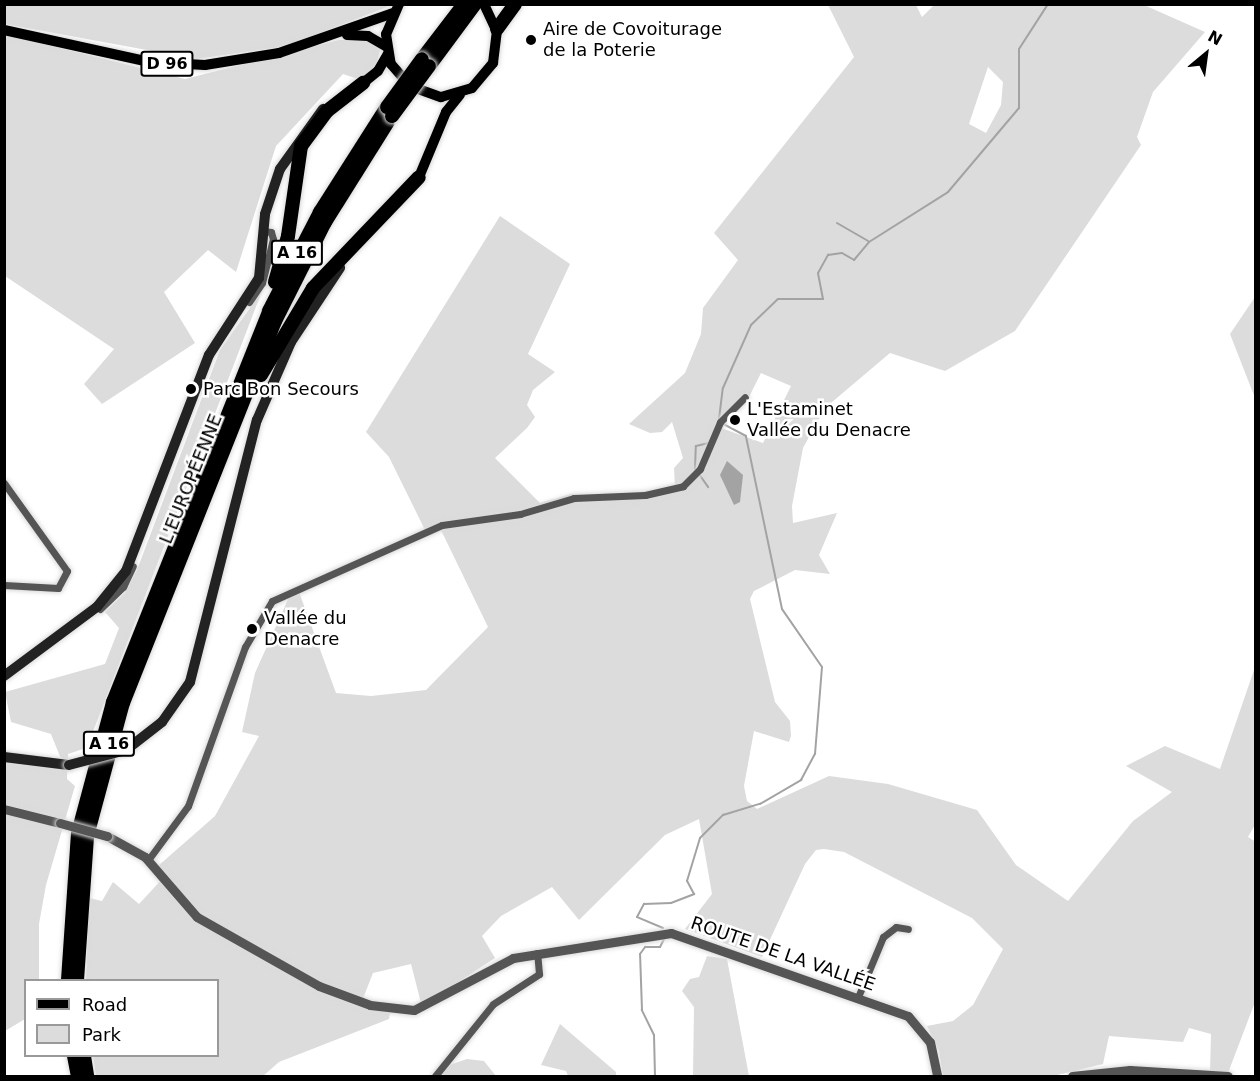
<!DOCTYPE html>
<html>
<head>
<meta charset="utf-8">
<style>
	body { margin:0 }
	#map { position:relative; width:1260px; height:1081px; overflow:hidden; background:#fff; font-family:"DejaVu Sans",sans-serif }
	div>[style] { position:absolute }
	.green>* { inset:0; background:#dcdcdc }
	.water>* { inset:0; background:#a3a3a3 }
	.stream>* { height:2px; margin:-1px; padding:0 1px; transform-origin:1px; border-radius:1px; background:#a3a3a3 }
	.roads { filter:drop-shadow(0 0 2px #dbdbdb) drop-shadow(0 0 2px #dbdbdb) }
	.minor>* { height:7px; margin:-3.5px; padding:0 3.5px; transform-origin:3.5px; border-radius:3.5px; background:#555 }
	.tertiary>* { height:9px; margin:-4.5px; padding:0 4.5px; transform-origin:4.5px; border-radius:4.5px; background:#555 }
	.secondary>* { height:10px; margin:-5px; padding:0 5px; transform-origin:5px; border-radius:5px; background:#222 }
	.primary>* { height:10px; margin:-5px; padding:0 5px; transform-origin:5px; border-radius:5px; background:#000 }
	.motorway>* { height:14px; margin:-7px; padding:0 7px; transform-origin:7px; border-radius:7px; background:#000 }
	.bridges { filter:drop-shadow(0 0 2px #dbdbdb) drop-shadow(0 0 2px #dbdbdb) }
	.tertiary-bridge>* { height:9px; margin:-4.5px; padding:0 4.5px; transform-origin:4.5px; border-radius:4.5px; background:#555 }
	.secondary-bridge>* { height:10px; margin:-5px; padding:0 5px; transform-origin:5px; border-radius:5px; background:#222 }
	.motorway-bridge>* { height:14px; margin:-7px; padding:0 7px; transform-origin:7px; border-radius:7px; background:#000 }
	.dots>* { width:16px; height:16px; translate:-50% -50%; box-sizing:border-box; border:3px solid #fff; border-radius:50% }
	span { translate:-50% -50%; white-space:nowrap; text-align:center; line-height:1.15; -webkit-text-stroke:5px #fff; paint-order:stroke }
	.shield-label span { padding:2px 4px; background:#fff; border:2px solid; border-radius:4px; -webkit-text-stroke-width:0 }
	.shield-label { font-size:16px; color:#000; font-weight:700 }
	.poi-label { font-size:18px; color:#000 }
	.left { translate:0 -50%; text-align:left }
	.street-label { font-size:18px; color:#000 }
	.frame { position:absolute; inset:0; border:6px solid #000; pointer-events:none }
	.legend { position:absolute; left:24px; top:979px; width:195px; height:78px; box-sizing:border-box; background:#fff; border:2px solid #999; margin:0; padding:8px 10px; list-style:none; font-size:18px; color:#000 }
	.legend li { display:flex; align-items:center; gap:12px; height:30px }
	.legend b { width:30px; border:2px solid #999 }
	.north { position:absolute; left:1176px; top:24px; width:60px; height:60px; -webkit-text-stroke:4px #fff; paint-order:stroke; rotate:29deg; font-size:16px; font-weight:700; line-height:24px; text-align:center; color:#000 }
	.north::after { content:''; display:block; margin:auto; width:21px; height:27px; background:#000; clip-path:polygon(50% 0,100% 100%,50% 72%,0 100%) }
</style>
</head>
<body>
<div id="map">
	<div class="green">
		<div style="clip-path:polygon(4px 5px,392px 5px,287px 46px,196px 59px,5px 24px)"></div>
		<div style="clip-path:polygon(evenodd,828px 5px,916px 5px,922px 17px,934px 5px,1144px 5px,1205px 32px,1153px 92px,1137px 137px,1141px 145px,1015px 331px,945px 371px,890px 353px,825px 408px,803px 448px,792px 506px,793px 523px,837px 513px,819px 555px,830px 574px,795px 570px,754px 591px,750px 599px,775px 702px,790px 721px,791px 736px,789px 742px,754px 731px,744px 786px,747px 801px,757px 809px,829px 776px,888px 784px,977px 810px,1016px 865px,1068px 901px,1133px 821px,1172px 792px,1126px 766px,1165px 746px,1220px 769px,1255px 667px,1256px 823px,1248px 837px,1256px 842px,1255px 1002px,1228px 1073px,1210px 1072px,1211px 1034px,1189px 1028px,1183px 1042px,1109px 1036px,1103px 1064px,1053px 1076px,943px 1076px,939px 1051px,927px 1026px,953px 1021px,973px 1005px,1003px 949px,972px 918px,844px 852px,824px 849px,816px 850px,805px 864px,762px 957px,685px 929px,712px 894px,699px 819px,665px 835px,579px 920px,552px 887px,501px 916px,482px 936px,495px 958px,434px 998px,421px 1003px,411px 964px,373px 973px,360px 1006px,390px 1013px,389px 1019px,279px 1062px,263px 1076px,96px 1076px,93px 1056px,218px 1056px,218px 980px,86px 980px,89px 898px,102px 901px,113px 882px,139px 904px,164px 877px,158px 866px,215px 816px,259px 736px,242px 732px,255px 673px,290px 595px,299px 592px,336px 693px,371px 696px,426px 690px,488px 627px,439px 526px,425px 530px,389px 457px,366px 432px,500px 216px,570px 264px,528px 354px,555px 372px,533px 390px,527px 405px,535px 417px,527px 428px,495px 458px,540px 503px,571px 494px,601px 498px,675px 487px,674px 468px,683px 458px,672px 422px,662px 432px,650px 433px,629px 424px,685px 373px,701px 334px,703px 308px,738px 260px,714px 233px,854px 57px,828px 5px,988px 67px,1003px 82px,1001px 105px,986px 133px,969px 124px,988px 67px,828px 5px,761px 373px,791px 386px,763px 443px,721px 428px,749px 397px,761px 373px)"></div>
		<div style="clip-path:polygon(4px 34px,185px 79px,339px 40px,370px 40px,381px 47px,375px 69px,358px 79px,343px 74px,276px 146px,236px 272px,208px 250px,164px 292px,195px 343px,102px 404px,84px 384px,114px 349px,5px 276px)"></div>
		<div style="clip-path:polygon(262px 291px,94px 729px,86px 748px,68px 754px,67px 779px,75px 786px,46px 885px,39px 924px,39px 980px,26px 980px,25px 1019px,5px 1031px,5px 751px,61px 759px,51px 734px,11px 722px,5px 692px,105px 664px,119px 628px,105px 612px,125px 593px,137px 570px,220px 350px)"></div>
		<div style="clip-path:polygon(1255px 297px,1255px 398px,1230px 334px)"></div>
		<div style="clip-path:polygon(707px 956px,727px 959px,749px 1076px,693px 1076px,694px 1007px,682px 991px,690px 979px,699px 977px)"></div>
		<div style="clip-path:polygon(560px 1024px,616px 1072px,616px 1076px,568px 1076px,566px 1071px,541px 1065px)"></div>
		<div style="clip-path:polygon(467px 1059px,484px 1061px,496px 1076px,441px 1076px,449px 1065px)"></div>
	</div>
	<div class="water">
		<div style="clip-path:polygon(727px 461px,743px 475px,740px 502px,734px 505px,720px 475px)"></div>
	</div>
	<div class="stream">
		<div style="left:837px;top:223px;width:36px;rotate:30deg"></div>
		<div style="left:719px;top:419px;width:31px;rotate:-83deg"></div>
		<div style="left:723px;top:388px;width:69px;rotate:-66deg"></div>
		<div style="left:751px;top:325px;width:37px;rotate:-44deg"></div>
		<div style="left:778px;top:299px;width:45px"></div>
		<div style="left:823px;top:299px;width:26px;rotate:-101deg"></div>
		<div style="left:818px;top:273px;width:21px;rotate:-61deg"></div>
		<div style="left:828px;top:255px;width:14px;rotate:-8deg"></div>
		<div style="left:842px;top:253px;width:14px;rotate:30deg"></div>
		<div style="left:854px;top:260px;width:23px;rotate:-50deg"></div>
		<div style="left:869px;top:242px;width:93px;rotate:-32.3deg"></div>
		<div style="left:948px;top:192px;width:110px;rotate:-49.8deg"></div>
		<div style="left:1019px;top:108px;width:59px;rotate:-90deg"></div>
		<div style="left:1019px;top:49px;width:54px;rotate:-57.2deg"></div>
		<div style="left:695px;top:469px;width:23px;rotate:-88deg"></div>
		<div style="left:696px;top:446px;width:13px;rotate:-13deg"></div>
		<div style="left:699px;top:474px;width:16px;rotate:55deg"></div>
		<div style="left:663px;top:928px;width:28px;rotate:-157deg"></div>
		<div style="left:637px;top:917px;width:15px;rotate:-62deg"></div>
		<div style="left:644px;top:904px;width:27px;rotate:-2deg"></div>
		<div style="left:671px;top:903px;width:25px;rotate:-21deg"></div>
		<div style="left:694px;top:894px;width:15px;rotate:-118deg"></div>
		<div style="left:687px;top:881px;width:45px;rotate:-73.2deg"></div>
		<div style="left:700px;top:838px;width:33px;rotate:-45deg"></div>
		<div style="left:723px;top:815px;width:39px;rotate:-17deg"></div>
		<div style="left:760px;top:804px;width:48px;rotate:-30.3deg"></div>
		<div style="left:801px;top:780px;width:30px;rotate:-62deg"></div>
		<div style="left:815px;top:754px;width:87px;rotate:-85.4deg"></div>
		<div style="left:822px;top:667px;width:70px;rotate:-124.6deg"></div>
		<div style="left:782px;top:609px;width:177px;rotate:-101.8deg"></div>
		<div style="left:746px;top:436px;width:27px;rotate:-152deg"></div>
		<div style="left:655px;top:1076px;width:41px;rotate:-91.4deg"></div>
		<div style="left:654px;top:1035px;width:28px;rotate:-116deg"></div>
		<div style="left:642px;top:1010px;width:56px;rotate:-92deg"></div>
		<div style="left:640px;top:954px;width:9px;rotate:-54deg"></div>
		<div style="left:645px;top:947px;width:15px"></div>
		<div style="left:660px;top:947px;width:9px;rotate:-63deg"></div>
	</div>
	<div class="roads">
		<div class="minor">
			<div style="left:249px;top:302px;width:23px;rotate:-56deg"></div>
			<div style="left:262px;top:283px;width:45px;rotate:-76deg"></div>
			<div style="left:273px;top:239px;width:7px;rotate:-106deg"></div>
			<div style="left:271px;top:232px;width:8px;rotate:-173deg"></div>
			<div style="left:4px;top:483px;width:108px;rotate:54.4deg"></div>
			<div style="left:67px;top:571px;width:19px;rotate:118deg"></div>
			<div style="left:58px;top:588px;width:54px;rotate:-176.8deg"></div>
			<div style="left:100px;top:609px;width:32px;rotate:-44deg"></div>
			<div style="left:123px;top:587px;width:23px;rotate:-65deg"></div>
			<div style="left:148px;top:860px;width:67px;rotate:-53.5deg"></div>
			<div style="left:188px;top:806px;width:169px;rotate:-70.3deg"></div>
			<div style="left:245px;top:647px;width:53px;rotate:-59.6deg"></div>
			<div style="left:272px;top:601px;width:186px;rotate:-24.1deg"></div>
			<div style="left:442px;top:525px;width:79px;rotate:-8deg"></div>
			<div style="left:520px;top:514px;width:56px;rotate:-16.5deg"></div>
			<div style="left:574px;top:498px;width:71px;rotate:-2.4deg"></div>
			<div style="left:645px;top:495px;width:39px;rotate:-13deg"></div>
			<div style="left:683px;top:486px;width:24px;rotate:-45deg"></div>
			<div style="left:700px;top:469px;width:51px;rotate:-66.9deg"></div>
			<div style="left:720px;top:422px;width:35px;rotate:-45deg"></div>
			<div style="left:858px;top:997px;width:65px;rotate:-67.4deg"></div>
			<div style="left:883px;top:937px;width:16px;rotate:-38deg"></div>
			<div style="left:896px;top:927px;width:12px;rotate:9deg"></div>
			<div style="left:435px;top:1076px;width:92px;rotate:-51.1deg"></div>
			<div style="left:493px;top:1004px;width:55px;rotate:-33.1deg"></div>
			<div style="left:539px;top:974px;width:21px;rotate:-95deg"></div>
		</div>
		<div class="tertiary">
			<div style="left:4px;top:809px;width:58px;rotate:14deg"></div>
			<div style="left:107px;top:836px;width:43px;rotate:28.9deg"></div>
			<div style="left:145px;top:857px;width:79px;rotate:49.1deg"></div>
			<div style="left:197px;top:917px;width:140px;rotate:29.5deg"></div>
			<div style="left:319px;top:986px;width:54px;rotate:20.4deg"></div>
			<div style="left:370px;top:1005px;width:44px;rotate:6.5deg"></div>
			<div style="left:414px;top:1010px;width:112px;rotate:-27.7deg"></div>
			<div style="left:513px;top:958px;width:160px;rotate:-9deg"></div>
			<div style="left:671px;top:933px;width:251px;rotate:19.3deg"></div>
			<div style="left:908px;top:1016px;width:34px;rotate:50deg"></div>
			<div style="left:930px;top:1042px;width:35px;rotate:78deg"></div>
			<div style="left:1072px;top:1076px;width:58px;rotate:-5.9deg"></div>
			<div style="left:1130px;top:1070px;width:98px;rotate:3.5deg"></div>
		</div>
		<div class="secondary">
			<div style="left:4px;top:676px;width:116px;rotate:-36.6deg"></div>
			<div style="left:97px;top:607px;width:46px;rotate:-51.1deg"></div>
			<div style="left:126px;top:571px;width:231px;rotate:-69deg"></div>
			<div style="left:209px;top:355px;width:92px;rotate:-57deg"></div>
			<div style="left:259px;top:278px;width:64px;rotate:-84.6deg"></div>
			<div style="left:265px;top:214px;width:47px;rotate:-71.6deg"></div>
			<div style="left:280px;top:169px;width:74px;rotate:-54.4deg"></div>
			<div style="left:126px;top:750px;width:46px;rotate:-37.9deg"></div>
			<div style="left:162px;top:722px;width:49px;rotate:-55deg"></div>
			<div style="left:190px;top:682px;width:270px;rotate:-75.7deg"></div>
			<div style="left:257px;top:420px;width:85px;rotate:-66.4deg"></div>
			<div style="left:291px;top:342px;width:89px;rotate:-56.5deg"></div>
			<div style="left:4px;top:757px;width:65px;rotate:7deg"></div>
		</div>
		<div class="primary">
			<div style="left:399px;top:4px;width:33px;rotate:113deg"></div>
			<div style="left:386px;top:34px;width:30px;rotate:81deg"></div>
			<div style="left:391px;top:64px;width:29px;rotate:49deg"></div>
			<div style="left:410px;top:86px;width:33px;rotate:20deg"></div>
			<div style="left:441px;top:97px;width:32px;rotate:-16deg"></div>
			<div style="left:472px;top:88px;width:33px;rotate:-50deg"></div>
			<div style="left:493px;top:63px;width:31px;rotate:-83deg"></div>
			<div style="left:497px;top:32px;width:31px;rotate:-115deg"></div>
			<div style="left:4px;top:30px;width:149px;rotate:12.4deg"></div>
			<div style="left:150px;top:62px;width:55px;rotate:3.1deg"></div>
			<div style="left:205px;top:65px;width:75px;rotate:-9.2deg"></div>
			<div style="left:279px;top:53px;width:121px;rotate:-19.3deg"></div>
			<div style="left:347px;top:35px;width:21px;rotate:3deg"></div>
			<div style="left:368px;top:36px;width:22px;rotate:30deg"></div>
			<div style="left:363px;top:83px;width:19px;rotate:-39deg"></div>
			<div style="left:378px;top:71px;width:20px;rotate:-60deg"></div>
			<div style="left:419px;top:177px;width:70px;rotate:-67.4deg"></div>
			<div style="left:446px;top:112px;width:22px;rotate:-51deg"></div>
		</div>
		<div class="motorway">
			<div style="left:497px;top:29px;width:31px;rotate:-54deg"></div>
			<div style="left:422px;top:59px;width:64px;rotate:-52.6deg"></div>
			<div style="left:429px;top:66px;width:77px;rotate:-53.4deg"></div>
			<div style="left:275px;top:282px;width:48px;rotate:-74.2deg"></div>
			<div style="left:288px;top:236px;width:91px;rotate:-81.8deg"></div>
			<div style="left:301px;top:146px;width:44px;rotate:-53.4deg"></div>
			<div style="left:327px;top:111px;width:46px;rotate:-37.9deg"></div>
			<div style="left:261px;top:375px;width:101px;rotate:-59.1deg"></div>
			<div style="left:313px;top:288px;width:153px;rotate:-46.3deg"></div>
			<div style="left:68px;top:980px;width:147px;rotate:-86.1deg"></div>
			<div style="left:78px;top:833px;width:136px;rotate:-75deg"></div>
			<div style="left:113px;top:702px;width:421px;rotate:-68.2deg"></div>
			<div style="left:269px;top:311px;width:111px;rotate:-62.7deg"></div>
			<div style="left:320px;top:212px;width:125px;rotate:-57.5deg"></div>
			<div style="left:77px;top:980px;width:144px;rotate:-86deg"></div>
			<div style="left:87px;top:836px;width:138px;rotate:-74.9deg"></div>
			<div style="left:123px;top:703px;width:411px;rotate:-68.3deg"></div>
			<div style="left:275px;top:321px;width:111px;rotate:-63.2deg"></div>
			<div style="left:325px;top:222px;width:117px;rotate:-57.9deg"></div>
			<div style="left:74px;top:1056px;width:20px;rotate:79deg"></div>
			<div style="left:84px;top:1056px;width:20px;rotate:81deg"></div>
		</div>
	</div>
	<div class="bridges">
		<div class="tertiary-bridge">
			<div style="left:60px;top:823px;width:49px;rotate:15.5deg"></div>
		</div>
		<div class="secondary-bridge">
			<div style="left:69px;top:765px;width:59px;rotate:-14.7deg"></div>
		</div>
		<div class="motorway-bridge">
			<div style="left:387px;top:107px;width:59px;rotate:-53.9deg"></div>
			<div style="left:392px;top:116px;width:62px;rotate:-53.5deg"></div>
		</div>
	</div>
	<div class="dots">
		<div style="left:531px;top:40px;background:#000"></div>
		<div style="left:191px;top:389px;background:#000"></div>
		<div style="left:735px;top:420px;background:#000"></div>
		<div style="left:252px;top:629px;background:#000"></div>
	</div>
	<div class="shield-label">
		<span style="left:167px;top:64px">D 96</span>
		<span style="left:297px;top:253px">A 16</span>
		<span style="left:109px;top:744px">A 16</span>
	</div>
	<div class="poi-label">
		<span class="left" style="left:543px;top:40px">Aire de Covoiturage<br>de la Poterie</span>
		<span class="left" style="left:203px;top:389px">Parc Bon Secours</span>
		<span class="left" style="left:747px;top:420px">L'Estaminet<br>Vallée du Denacre</span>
		<span class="left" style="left:264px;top:629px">Vallée du<br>Denacre</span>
	</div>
	<div class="street-label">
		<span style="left:191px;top:479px;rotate:-68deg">L'EUROPÉENNE</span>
		<span style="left:783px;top:954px;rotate:19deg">ROUTE DE LA VALLÉE</span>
	</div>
	<div class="frame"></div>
	<ul class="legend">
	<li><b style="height:8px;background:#000"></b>Road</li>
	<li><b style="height:16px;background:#dcdcdc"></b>Park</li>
	</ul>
	<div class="north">N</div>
</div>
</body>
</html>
